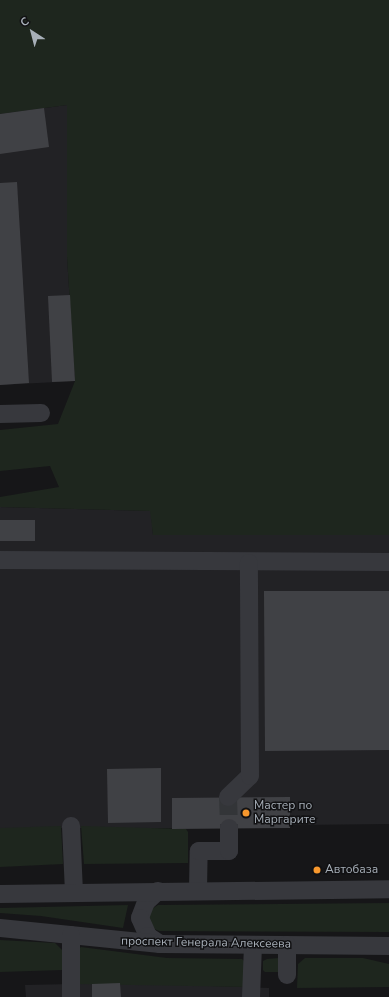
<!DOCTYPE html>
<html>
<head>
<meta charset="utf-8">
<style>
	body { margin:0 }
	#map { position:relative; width:389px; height:997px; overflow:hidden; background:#161618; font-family:"Nunito Sans",sans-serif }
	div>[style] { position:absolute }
	.built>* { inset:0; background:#222225 }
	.green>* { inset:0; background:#1e261e }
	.building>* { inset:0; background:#404145 }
	.minor-tunnel>* { height:18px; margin-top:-9px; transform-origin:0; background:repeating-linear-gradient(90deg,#333538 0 18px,transparent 0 27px) }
	.minor>* { height:18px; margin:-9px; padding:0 9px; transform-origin:9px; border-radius:9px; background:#37383d }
	.dots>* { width:11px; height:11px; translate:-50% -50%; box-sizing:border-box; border:2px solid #111113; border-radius:50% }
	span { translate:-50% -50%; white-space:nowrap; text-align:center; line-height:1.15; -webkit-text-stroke:3px #111113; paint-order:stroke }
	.poi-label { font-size:12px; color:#a7afb8 }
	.left { translate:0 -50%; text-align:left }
	.street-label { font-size:12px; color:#a7afb8 }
	.north { position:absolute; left:12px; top:12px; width:40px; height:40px; -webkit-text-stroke:3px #111113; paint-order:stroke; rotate:324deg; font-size:11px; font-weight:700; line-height:16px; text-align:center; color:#a7afb8 }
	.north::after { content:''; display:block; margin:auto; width:14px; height:18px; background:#a7afb8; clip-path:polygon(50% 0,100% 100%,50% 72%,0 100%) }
</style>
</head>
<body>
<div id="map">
	<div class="built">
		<div style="clip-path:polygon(67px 105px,67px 257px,75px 381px,0 385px,0 114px)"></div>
		<div style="clip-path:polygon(0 507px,151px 511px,153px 535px,389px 535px,389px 824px,298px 825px,291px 825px,290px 828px,0 828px)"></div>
		<div style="clip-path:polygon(120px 983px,269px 988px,269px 997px,26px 997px,25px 985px)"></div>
	</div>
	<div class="green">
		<div style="clip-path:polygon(0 0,389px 0,389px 535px,153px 535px,150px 511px,0 507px,0 497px,59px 487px,50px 466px,0 471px,0 430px,58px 424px,75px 381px,67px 257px,67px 105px,0 114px)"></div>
		<div style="clip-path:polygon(61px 826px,63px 864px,0 867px,0 828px)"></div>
		<div style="clip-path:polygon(81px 826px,186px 829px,188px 832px,188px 863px,84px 864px)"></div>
		<div style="clip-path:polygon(389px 903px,389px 932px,159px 931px,150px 927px,147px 912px,158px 905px)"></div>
		<div style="clip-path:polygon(128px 905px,123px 928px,41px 916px,0 913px,0 908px)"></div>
		<div style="clip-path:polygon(0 940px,55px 943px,62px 950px,63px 970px,0 972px)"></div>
		<div style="clip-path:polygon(81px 947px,167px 958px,242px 959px,246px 963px,247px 987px,76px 984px,75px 952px)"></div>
		<div style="clip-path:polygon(279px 958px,280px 972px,265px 972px,263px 970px,263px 961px,267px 959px)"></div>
		<div style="clip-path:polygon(305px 958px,363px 958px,389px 964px,389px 987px,297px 988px,298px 964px)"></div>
	</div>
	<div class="building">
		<div style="clip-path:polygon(44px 108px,49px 147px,0 154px,0 114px)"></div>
		<div style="clip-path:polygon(17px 182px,29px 383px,0 385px,0 183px)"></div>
		<div style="clip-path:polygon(70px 295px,75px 381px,52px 382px,48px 296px)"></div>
		<div style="clip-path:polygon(0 520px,35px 520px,35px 541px,0 541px)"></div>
		<div style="clip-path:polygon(264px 591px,389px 591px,389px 750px,265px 751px)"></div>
		<div style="clip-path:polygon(161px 768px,161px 822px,108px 823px,107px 769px)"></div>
		<div style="clip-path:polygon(290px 797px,290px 828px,172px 829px,172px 798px)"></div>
		<div style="clip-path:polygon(120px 983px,121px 997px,92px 997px,92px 984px)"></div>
	</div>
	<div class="minor-tunnel">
		<div style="left:228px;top:797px;width:31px;rotate:88deg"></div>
	</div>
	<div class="minor">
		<div style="left:0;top:414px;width:41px;rotate:-1.4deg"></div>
		<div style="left:0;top:560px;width:389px;rotate:0.3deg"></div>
		<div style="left:228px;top:797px;width:30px;rotate:-44deg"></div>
		<div style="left:250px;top:776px;width:213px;rotate:-90.3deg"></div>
		<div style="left:71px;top:826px;width:65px;rotate:87.4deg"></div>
		<div style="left:198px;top:890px;width:39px;rotate:-89deg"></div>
		<div style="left:199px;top:851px;width:30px"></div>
		<div style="left:229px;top:851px;width:23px;rotate:-90deg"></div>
		<div style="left:158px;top:891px;width:16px;rotate:137deg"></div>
		<div style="left:146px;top:902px;width:17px;rotate:111deg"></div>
		<div style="left:140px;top:918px;width:20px;rotate:66deg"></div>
		<div style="left:148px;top:936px;width:14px;rotate:34deg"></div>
		<div style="left:0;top:894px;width:389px;rotate:-0.7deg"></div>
		<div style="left:0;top:928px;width:161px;rotate:5.7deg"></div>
		<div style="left:160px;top:944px;width:229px;rotate:0.5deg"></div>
		<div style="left:287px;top:975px;width:30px;rotate:-90deg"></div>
		<div style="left:71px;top:997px;width:62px;rotate:-90deg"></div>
		<div style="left:251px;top:997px;width:52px;rotate:-87.8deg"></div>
	</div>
	<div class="dots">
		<div style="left:246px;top:813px;background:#f8982d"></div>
		<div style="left:317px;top:870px;background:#f8982d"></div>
	</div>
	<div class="poi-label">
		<span class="left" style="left:254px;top:813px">Мастер по<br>Маргарите</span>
		<span class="left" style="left:325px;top:870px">Автобаза</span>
	</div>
	<div class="street-label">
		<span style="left:206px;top:943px;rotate:1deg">проспект Генерала Алексеева</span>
	</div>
	<div class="north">С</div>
</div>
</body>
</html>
